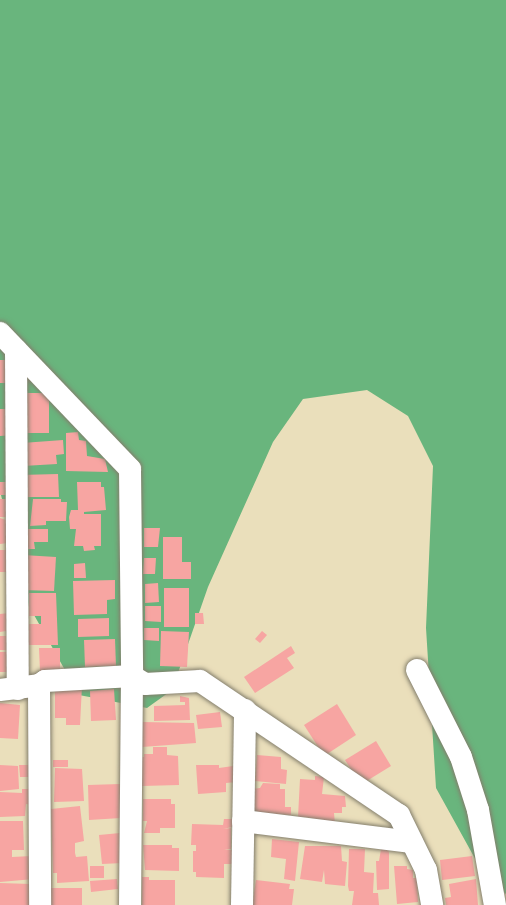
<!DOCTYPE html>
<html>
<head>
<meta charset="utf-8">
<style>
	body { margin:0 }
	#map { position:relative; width:506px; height:905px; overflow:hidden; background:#eadfbb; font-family:Kalam,sans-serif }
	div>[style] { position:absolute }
	.forest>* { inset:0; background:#69b57d }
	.building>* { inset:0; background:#f7a5a2 }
	.roads { filter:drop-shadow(0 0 2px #837e6c) drop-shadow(0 0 2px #837e6c) }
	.minor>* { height:22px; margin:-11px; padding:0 11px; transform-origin:11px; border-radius:11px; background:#fff }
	span { translate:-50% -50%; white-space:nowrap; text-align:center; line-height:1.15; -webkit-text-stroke:4.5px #fcf5e5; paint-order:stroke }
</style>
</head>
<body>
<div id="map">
	<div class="forest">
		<div style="clip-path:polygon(0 0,506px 0,506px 894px,483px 873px,436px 788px,426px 628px,433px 466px,408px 416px,367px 390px,303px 399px,273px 442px,208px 587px,172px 690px,147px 708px,79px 695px,29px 606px,0 491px)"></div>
	</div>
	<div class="building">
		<div style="clip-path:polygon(0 360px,8px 360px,9px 383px,0 383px)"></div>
		<div style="clip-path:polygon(25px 393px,49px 393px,49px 433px,26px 433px)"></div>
		<div style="clip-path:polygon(0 409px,12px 409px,13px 435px,0 436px)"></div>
		<div style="clip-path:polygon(78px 432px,79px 440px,86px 441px,87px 456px,105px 459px,108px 472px,66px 471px,66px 433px)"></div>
		<div style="clip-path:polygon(63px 440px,64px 454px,56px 455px,57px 464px,23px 466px,22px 443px)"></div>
		<div style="clip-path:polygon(58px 474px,59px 497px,21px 497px,20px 475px)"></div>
		<div style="clip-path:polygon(0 482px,10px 482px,9px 495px,0 495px)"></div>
		<div style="clip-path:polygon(77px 482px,101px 482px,101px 487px,104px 487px,106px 510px,84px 512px,84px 514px,101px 514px,101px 546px,94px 546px,95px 550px,84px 551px,83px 546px,74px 546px,76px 529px,70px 529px,69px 517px,71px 510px,78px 510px)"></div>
		<div style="clip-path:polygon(0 499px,7px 499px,8px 517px,0 517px)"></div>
		<div style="clip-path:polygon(33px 499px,61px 499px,61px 502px,67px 502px,66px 521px,46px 521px,46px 525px,30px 526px)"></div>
		<div style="clip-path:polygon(0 518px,6px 520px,8px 543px,0 544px)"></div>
		<div style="clip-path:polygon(144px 528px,160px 528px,158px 547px,144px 547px)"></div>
		<div style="clip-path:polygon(26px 529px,48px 529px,48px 542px,34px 542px,35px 549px,28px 549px)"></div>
		<div style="clip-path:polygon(163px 537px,182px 537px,182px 562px,191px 562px,191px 579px,163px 579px)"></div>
		<div style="clip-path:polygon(0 550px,11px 550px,13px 572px,0 572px)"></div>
		<div style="clip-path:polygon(23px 555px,56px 557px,54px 591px,22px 590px)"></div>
		<div style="clip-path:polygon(144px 558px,156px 558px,155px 574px,143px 574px)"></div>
		<div style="clip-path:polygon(85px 563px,86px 578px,74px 578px,74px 564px)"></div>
		<div style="clip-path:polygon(115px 580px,115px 599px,107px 600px,107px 614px,74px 615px,73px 581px)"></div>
		<div style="clip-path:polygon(158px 583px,159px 602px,145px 603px,145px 584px)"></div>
		<div style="clip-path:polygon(164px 588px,189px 588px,189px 627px,164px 627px)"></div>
		<div style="clip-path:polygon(29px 593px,56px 593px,58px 645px,28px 645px,29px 624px,41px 624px,41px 616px,29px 616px)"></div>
		<div style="clip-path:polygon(145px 606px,161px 606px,161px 622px,145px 621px)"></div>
		<div style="clip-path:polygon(9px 613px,12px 630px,0 632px,0 614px)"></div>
		<div style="clip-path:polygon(195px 613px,203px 613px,204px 624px,195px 624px)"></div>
		<div style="clip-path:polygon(109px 618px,109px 636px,78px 637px,78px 619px)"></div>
		<div style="clip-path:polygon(144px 628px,159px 628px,159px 641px,144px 640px)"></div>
		<div style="clip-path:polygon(161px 631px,189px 632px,187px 667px,160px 666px)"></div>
		<div style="clip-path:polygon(262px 631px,267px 635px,260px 643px,255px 639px)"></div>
		<div style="clip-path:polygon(0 636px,10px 636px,8px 650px,0 650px)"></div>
		<div style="clip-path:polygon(115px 639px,116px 666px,85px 667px,84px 640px)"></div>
		<div style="clip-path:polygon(291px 646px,295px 653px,287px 658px,294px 668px,255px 693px,244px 677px)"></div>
		<div style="clip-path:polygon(39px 648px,60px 648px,60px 671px,40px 671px)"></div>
		<div style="clip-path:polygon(0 652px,9px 652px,10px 672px,0 672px)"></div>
		<div style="clip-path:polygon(55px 686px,82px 686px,80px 725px,66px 725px,66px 718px,55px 718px)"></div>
		<div style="clip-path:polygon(114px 689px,116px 720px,91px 721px,90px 691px)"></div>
		<div style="clip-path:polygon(180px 696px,189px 698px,190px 720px,154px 721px,154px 706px,185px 705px,185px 702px,180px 702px)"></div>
		<div style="clip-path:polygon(0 703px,20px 705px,18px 739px,0 738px)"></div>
		<div style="clip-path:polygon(337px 704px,356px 735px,324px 756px,304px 725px)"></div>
		<div style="clip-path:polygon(220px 712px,222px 727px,198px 729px,196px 715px)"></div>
		<div style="clip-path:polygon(142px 722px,194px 723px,196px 743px,142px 747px)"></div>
		<div style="clip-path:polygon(376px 741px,391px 766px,365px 782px,354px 774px,345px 760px)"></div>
		<div style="clip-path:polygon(153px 747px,167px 747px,167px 755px,178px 756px,179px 785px,142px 786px,141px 757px,144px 757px,144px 754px,153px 754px)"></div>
		<div style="clip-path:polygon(257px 755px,281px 757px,281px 769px,287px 770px,286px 784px,255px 781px)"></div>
		<div style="clip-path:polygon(53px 760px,68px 760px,68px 767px,53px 767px)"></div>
		<div style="clip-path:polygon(0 765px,18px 766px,19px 789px,0 791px)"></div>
		<div style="clip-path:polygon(19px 765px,29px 765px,34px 777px,20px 777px)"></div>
		<div style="clip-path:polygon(196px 765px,219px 765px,219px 768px,233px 766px,236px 782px,226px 783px,226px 792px,198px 794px)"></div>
		<div style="clip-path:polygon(55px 768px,82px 769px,84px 801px,54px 802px)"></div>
		<div style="clip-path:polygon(315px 776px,324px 777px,322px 794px,345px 796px,346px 807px,342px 807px,342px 813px,334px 813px,335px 824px,312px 825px,312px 818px,298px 817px,300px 779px,315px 780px)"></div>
		<div style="clip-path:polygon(263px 783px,280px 784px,280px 789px,285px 789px,285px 807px,291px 807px,291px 815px,253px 813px,253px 789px,260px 788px)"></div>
		<div style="clip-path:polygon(120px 784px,121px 818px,89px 820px,88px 785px)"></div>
		<div style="clip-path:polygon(22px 789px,31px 789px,31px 805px,26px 804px,25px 816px,0 817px,0 792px,22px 793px)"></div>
		<div style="clip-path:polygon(143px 799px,171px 799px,171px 804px,175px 804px,175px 828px,160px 828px,160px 833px,144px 833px,147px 821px,143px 821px)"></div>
		<div style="clip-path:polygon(80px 806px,84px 841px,75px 843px,75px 853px,76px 857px,87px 856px,89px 881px,57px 883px,57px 873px,53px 873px,51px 809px)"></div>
		<div style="clip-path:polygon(224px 819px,232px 819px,232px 827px,223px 829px,231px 828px,231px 849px,224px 850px,234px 850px,233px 864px,224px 864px,224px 878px,196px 877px,196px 872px,193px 872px,193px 851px,196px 851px,196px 845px,191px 845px,192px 824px,223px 825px)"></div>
		<div style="clip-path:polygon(0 821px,23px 821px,24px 850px,12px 850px,12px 857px,32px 856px,34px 879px,0 882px)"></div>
		<div style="clip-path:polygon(120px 833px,123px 863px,102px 864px,99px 835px)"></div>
		<div style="clip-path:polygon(272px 839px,299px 842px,295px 881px,284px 879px,286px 859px,271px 857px)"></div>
		<div style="clip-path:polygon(143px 845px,172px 845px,172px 848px,179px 848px,179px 871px,145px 870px)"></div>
		<div style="clip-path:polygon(305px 846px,341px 846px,342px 861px,347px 862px,345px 886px,325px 884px,324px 870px,322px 882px,300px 879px)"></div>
		<div style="clip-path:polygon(349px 849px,365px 849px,364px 872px,374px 873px,373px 893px,378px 893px,379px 905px,352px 905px,354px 891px,349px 891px,348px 886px)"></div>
		<div style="clip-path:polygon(381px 849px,388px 849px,389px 853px,389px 889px,377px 890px,376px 861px,379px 861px)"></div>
		<div style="clip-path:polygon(472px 856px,475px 876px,442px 880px,440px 860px)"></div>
		<div style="clip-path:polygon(90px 866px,104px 866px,104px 878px,90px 878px)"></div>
		<div style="clip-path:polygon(394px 866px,407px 866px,407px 869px,413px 870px,413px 878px,417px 878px,418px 902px,397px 904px)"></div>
		<div style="clip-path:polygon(142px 877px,149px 877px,149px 880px,175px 880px,175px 905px,142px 905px)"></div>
		<div style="clip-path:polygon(117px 879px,118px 889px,91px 892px,90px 881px)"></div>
		<div style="clip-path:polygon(476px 879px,478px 905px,446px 905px,445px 898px,451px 897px,449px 884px)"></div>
		<div style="clip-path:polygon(256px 880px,290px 884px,289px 889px,294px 889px,292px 905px,252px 905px)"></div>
		<div style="clip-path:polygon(0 883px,30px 884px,29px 905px,0 905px)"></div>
		<div style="clip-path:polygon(51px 888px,82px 888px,82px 905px,51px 905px)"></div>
	</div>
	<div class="roads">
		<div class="minor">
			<div style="left:0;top:333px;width:188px;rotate:46.3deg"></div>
			<div style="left:130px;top:469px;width:207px;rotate:89.4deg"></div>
			<div style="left:132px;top:676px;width:229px;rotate:90.5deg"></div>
			<div style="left:16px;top:350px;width:339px;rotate:89.7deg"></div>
			<div style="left:417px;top:670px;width:97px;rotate:63.2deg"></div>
			<div style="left:461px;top:757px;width:56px;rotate:72.2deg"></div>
			<div style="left:478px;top:810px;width:97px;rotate:79.9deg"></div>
			<div style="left:39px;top:685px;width:220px;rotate:89.7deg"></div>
			<div style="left:0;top:690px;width:39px;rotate:-7deg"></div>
			<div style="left:39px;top:685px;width:7px;rotate:-34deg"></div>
			<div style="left:45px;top:681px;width:87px;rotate:-3.3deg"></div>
			<div style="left:132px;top:676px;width:15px;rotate:32deg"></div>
			<div style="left:145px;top:684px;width:55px;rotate:-3.1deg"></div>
			<div style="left:200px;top:681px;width:240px;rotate:34deg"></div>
			<div style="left:399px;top:815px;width:61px;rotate:63.9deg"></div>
			<div style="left:426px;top:870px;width:36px;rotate:80deg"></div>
			<div style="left:243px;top:821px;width:170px;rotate:7.1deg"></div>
			<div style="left:242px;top:905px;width:195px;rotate:-89.1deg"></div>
		</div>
	</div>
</div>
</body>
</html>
